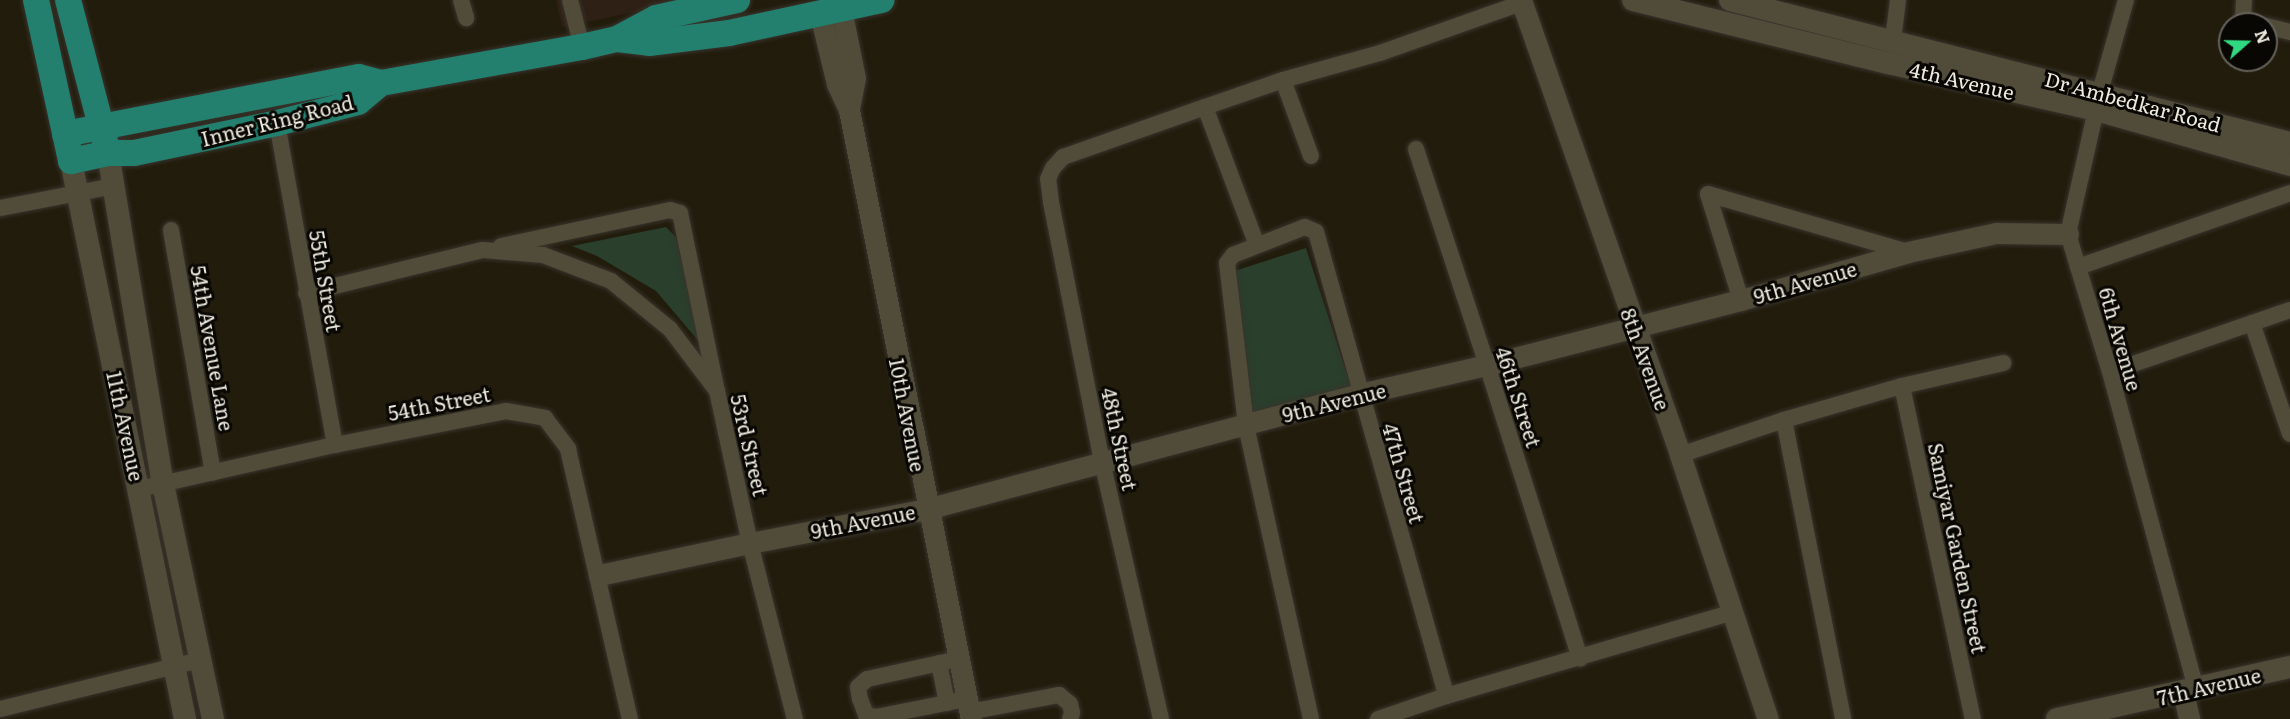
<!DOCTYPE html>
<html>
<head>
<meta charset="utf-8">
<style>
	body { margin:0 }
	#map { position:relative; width:2290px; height:719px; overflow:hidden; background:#221c0c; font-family:Literata,serif }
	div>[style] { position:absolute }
	.commercial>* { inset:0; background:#2e2014 }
	.green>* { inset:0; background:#2a3f2c }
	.roads { filter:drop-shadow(0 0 2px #38342d) drop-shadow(0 0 2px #38342d) }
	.minor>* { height:16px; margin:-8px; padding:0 8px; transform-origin:8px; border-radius:8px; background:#514b39 }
	.tertiary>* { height:21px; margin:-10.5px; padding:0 10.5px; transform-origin:10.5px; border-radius:10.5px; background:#514b39 }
	.secondary>* { height:22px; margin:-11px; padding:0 11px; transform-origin:11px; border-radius:11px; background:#514b39 }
	.primary>* { height:26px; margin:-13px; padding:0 13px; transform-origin:13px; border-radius:13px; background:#237f6e }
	span { translate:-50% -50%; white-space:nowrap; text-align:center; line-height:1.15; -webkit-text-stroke:6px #090703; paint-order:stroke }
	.street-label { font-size:20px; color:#edeadf }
	.north { position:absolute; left:2218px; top:12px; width:60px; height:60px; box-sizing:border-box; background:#090703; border:2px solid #64625b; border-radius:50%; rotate:70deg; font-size:16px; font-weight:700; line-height:24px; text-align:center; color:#edeadf }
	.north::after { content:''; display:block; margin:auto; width:21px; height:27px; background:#31d882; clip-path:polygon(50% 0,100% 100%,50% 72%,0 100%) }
</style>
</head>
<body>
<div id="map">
	<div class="commercial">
		<div style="clip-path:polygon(556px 0,694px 0,562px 27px)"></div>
	</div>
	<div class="green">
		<div style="clip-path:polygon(666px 227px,676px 237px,702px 345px,656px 291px,597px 256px,572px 246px)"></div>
		<div style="clip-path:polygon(1306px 248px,1354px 396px,1252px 421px,1222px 275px)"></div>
	</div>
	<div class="roads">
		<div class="minor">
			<div style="left:461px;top:0;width:19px;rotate:74deg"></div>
			<div style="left:570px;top:0;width:49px;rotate:75.7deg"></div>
			<div style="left:2126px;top:0;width:96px;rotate:105.8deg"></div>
			<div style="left:2100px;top:92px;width:146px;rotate:102.7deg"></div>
			<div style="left:2068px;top:234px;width:144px;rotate:73.1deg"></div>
			<div style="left:2110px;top:372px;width:328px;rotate:74.8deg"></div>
			<div style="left:2244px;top:0;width:20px;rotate:93deg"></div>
			<div style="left:2243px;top:20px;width:14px;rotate:17deg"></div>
			<div style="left:2266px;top:26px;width:25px;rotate:14deg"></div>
			<div style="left:1893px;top:40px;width:40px;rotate:-82.9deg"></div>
			<div style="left:1283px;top:80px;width:81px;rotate:69.8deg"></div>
			<div style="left:1205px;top:107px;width:147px;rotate:69.4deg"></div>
			<div style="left:277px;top:123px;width:327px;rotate:79.8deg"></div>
			<div style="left:1416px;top:149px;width:227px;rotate:71.8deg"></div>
			<div style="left:1487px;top:365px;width:308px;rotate:72.4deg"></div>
			<div style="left:0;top:208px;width:115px;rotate:-11deg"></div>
			<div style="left:171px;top:230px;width:246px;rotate:80.2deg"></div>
			<div style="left:501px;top:246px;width:173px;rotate:-12deg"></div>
			<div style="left:670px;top:210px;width:10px;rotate:17deg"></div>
			<div style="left:680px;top:213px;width:178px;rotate:78.3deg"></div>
			<div style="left:2078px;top:267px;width:225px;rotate:-19.2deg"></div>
			<div style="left:306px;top:293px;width:182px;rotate:-13.7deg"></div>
			<div style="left:483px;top:250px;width:60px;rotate:4.8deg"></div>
			<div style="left:543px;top:255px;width:73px;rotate:20.9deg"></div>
			<div style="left:611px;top:281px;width:76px;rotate:39.1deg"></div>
			<div style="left:670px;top:329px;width:78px;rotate:52.8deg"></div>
			<div style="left:717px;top:391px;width:156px;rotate:77.8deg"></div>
			<div style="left:750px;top:543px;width:182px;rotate:75.7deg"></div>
			<div style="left:1741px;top:300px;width:111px;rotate:-107.3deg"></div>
			<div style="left:1708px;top:194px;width:208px;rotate:16.2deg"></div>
			<div style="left:2252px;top:323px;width:117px;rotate:71.1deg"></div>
			<div style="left:2110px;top:372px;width:190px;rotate:-19deg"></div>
			<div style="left:1902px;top:386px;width:340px;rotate:78deg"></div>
			<div style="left:1784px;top:420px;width:305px;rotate:78.8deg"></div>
			<div style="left:1680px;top:455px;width:110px;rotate:-18.6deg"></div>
			<div style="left:1784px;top:420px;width:123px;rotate:-16.1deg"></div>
			<div style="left:1902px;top:386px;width:104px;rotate:-12.8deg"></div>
			<div style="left:139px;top:489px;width:201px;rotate:-12.7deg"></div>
			<div style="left:335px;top:445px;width:174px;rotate:-11.2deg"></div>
			<div style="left:506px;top:411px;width:40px;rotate:10deg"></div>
			<div style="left:545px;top:418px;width:39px;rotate:53deg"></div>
			<div style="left:568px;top:449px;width:277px;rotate:77.1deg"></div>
			<div style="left:958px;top:659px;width:93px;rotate:167.6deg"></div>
			<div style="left:867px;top:679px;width:12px;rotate:138deg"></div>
			<div style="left:858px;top:687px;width:12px;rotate:81deg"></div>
			<div style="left:860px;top:699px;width:17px;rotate:69deg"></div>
			<div style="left:866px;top:715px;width:10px;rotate:11deg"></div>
			<div style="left:876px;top:717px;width:92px;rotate:-11.3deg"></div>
			<div style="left:939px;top:663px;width:41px;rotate:78.7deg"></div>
			<div style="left:0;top:709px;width:206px;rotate:-13.8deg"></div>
			<div style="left:969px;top:712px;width:92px;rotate:-10.7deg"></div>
			<div style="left:1059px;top:695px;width:14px;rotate:39deg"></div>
			<div style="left:1070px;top:704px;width:9px;rotate:77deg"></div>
			<div style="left:1072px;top:713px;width:6px;rotate:108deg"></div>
			<div style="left:1161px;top:719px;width:264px;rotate:-102.9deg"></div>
			<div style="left:1102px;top:462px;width:265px;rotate:-101.1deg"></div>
			<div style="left:1051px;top:202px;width:23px;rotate:-97deg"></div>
			<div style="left:1048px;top:179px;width:12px;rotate:-66deg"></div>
			<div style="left:1053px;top:168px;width:15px;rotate:-48deg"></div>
			<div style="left:1063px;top:157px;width:151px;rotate:-19.4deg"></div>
			<div style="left:1205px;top:107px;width:83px;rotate:-19.1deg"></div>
			<div style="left:1283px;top:80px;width:101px;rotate:-15.6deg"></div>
			<div style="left:1380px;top:53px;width:150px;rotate:-19.5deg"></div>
			<div style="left:1311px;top:719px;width:301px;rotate:-102.5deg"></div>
			<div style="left:1246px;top:425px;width:163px;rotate:-96.7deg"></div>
			<div style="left:1227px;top:263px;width:10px;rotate:-53deg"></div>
			<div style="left:1233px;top:255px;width:77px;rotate:-21.3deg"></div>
			<div style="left:1305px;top:227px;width:12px;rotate:24deg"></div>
			<div style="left:1316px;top:232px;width:482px;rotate:74.3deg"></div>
			<div style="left:1378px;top:719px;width:72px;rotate:-18.7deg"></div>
			<div style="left:1446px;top:696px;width:300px;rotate:-16.3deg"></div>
		</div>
		<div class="tertiary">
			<div style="left:1521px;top:0;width:482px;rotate:70.7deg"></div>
			<div style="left:1680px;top:455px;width:278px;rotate:71.6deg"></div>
			<div style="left:841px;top:9px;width:70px;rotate:78.5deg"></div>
			<div style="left:855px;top:78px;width:33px;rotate:101deg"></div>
			<div style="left:820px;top:14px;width:72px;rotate:76.3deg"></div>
			<div style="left:837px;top:84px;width:29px;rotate:65deg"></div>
			<div style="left:849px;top:110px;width:621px;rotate:78.67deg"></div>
			<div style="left:599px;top:575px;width:154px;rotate:-12deg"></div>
			<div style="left:750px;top:543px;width:180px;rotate:-10.9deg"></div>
			<div style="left:927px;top:509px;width:448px;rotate:-14.9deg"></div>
			<div style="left:1360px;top:394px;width:130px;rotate:-12.9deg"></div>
			<div style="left:1487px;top:365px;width:262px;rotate:-14.4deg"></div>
			<div style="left:1741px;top:300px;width:174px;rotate:-16deg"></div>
			<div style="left:1908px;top:252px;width:90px;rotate:-12.2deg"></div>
			<div style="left:1996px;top:233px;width:72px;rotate:0.8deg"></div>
			<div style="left:2183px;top:692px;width:28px;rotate:77deg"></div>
		</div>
		<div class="secondary">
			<div style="left:1633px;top:0;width:263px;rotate:13.9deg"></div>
			<div style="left:1888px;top:63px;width:213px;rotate:12.7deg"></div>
			<div style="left:2096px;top:110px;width:202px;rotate:15.8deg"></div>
			<div style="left:1730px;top:0;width:578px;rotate:14.32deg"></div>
			<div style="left:108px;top:153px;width:336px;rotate:80.6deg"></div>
			<div style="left:163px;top:484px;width:240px;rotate:78deg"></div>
			<div style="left:71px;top:161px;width:570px;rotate:78.45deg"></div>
			<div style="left:2057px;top:719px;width:239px;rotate:-12.6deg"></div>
		</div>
		<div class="primary">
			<div style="left:36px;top:0;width:165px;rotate:77.7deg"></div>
			<div style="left:71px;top:161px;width:38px;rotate:-12deg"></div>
			<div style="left:108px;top:153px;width:26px"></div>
			<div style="left:134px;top:153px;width:146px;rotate:-11.8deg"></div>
			<div style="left:277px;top:123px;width:84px;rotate:-14.5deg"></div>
			<div style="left:358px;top:102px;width:30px;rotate:-40deg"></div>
			<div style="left:381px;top:83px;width:204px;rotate:-10.2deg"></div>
			<div style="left:582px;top:47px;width:36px;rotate:-13deg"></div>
			<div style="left:617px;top:39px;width:44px;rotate:-28.3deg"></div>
			<div style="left:656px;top:18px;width:83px;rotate:-12.5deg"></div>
			<div style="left:68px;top:0;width:146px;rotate:75.3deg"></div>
			<div style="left:617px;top:39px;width:32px;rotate:7deg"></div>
			<div style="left:649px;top:43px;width:81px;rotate:-7.1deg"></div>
			<div style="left:729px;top:33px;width:156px;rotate:-12.2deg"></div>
			<div style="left:65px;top:134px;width:299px;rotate:-11deg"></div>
			<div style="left:359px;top:77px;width:23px;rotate:15deg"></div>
		</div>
	</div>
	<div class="street-label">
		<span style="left:1962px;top:80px;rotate:13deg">4th Avenue</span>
		<span style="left:2133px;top:101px;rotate:15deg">Dr Ambedkar Road</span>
		<span style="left:277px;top:120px;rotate:-14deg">Inner Ring Road</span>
		<span style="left:326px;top:281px;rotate:80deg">55th Street</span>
		<span style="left:1805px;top:282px;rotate:-16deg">9th Avenue</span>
		<span style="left:2121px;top:339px;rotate:74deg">6th Avenue</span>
		<span style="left:213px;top:348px;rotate:80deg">54th Avenue Lane</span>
		<span style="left:1646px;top:359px;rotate:70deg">8th Avenue</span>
		<span style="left:1519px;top:397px;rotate:72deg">46th Street</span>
		<span style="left:1334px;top:402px;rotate:-14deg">9th Avenue</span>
		<span style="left:439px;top:403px;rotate:-11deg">54th Street</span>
		<span style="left:908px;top:415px;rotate:79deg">10th Avenue</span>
		<span style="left:126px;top:426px;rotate:78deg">11th Avenue</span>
		<span style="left:1120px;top:439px;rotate:78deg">48th Street</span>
		<span style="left:750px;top:445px;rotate:77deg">53rd Street</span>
		<span style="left:1404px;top:473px;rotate:74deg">47th Street</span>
		<span style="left:863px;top:521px;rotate:-11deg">9th Avenue</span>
		<span style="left:1958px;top:548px;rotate:78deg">Samiyar Garden Street</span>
		<span style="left:2209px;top:686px;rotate:-13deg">7th Avenue</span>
	</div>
	<div class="north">N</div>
</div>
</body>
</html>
